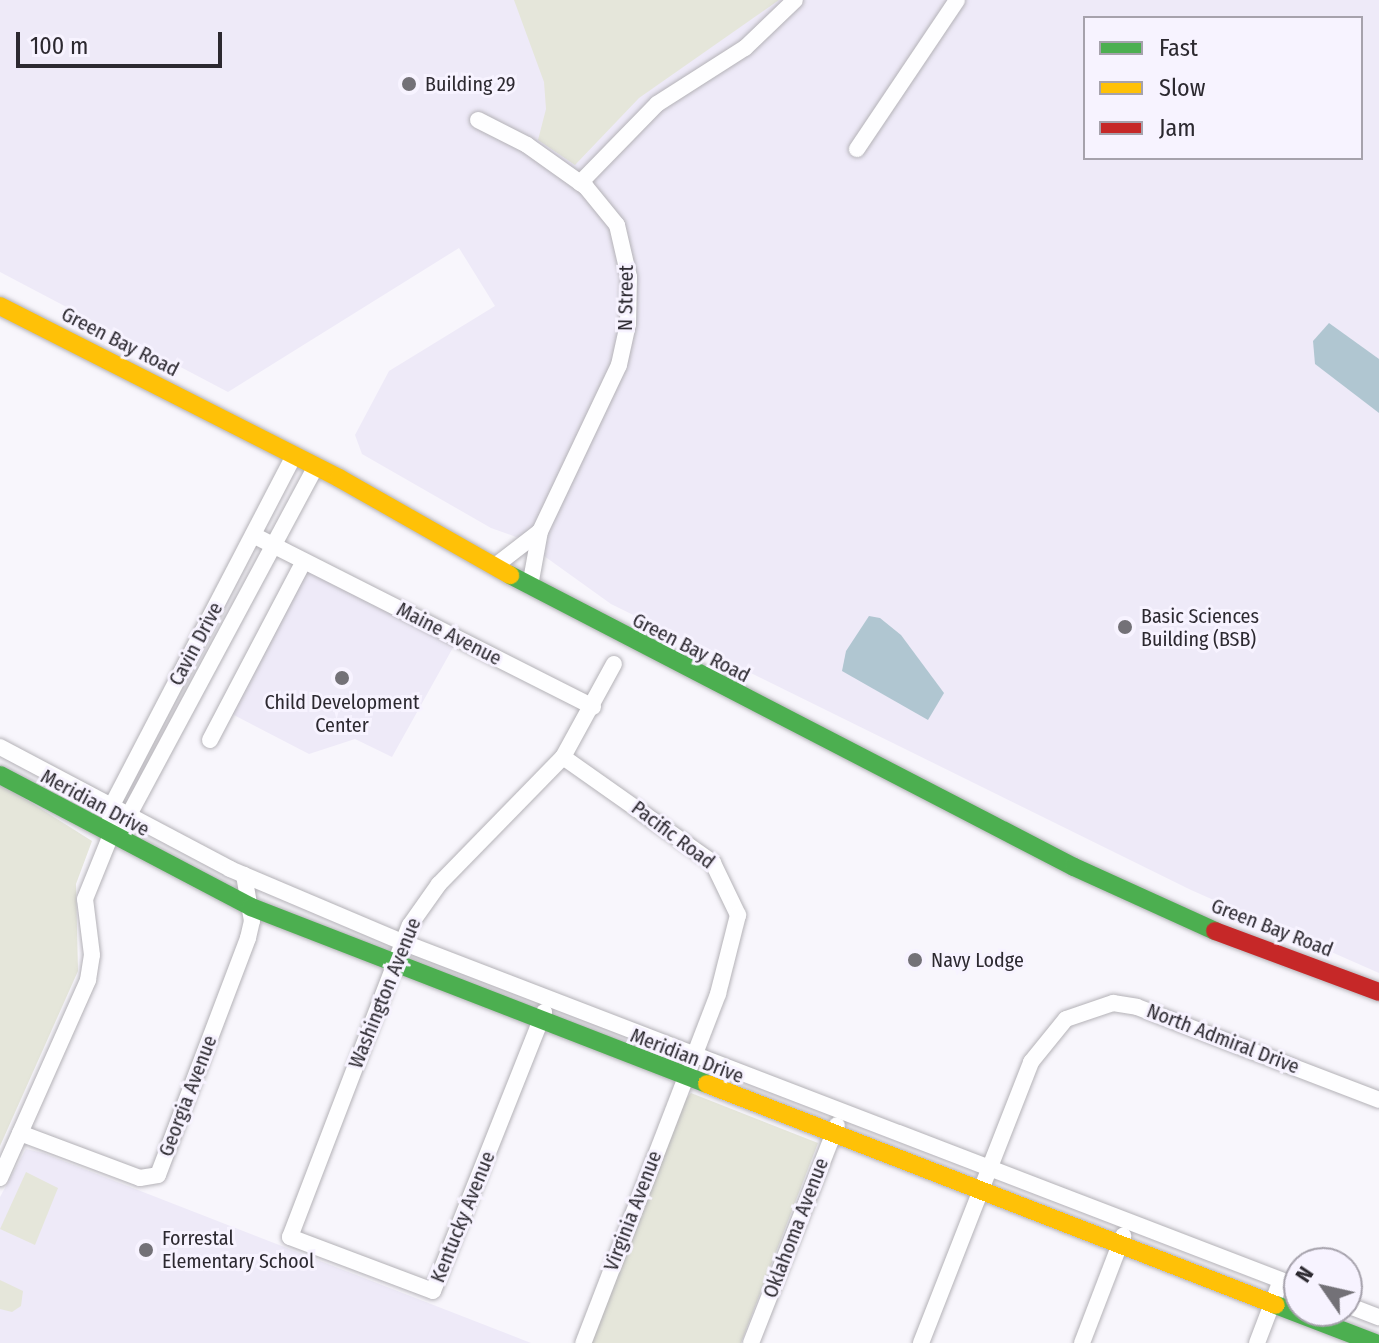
<!DOCTYPE html>
<html>
<head>
<meta charset="utf-8">
<style>
	body { margin:0 }
	#map { position:relative; width:1379px; height:1343px; overflow:hidden; background:#f8f6fc; font-family:"Fira Sans Condensed",sans-serif }
	div>[style] { position:absolute }
	.built>* { inset:0; background:#eeeaf8 }
	.green>* { inset:0; background:#e5e6da }
	.water>* { inset:0; background:#b0c6d1 }
	.roads { filter:drop-shadow(0 0 2px #b4b2b7) drop-shadow(0 0 2px #b4b2b7) }
	.street>* { height:16px; margin:-8px; padding:0 8px; transform-origin:8px; border-radius:8px; background:#fefeff }
	.fast>* { height:18px; margin:-9px; padding:0 9px; transform-origin:9px; border-radius:9px; background:#4caf50 }
	.slow>* { height:18px; margin:-9px; padding:0 9px; transform-origin:9px; border-radius:9px; background:#ffc107 }
	.jam>* { height:18px; margin:-9px; padding:0 9px; transform-origin:9px; border-radius:9px; background:#c62828 }
	.dots>* { width:22px; height:22px; translate:-50% -50%; box-sizing:border-box; border:4px solid #f7f3ff; border-radius:50% }
	span { translate:-50% -50%; white-space:nowrap; text-align:center; line-height:1.15; -webkit-text-stroke:6px #f7f3ff; paint-order:stroke }
	.poi-label { font-size:20px; color:#2c2930 }
	.left { translate:0 -50%; text-align:left }
	.street-label { font-size:20px; color:#2c2930 }
	.legend { position:absolute; left:1083px; top:16px; width:280px; height:144px; box-sizing:border-box; background:#f7f3ff; border:2px solid #a6a2ac; margin:0; padding:10px 14px; list-style:none; font-size:24px; color:#2c2930 }
	.legend li { display:flex; align-items:center; gap:16px; height:40px }
	.legend b { width:40px; border:2px solid #a6a2ac }
	.north { position:absolute; left:1283px; top:1247px; width:80px; height:80px; box-sizing:border-box; background:#f7f3ff; border:2px solid #a6a2ac; border-radius:50%; rotate:304deg; font-size:22px; font-weight:700; line-height:32px; text-align:center; color:#2c2930 }
	.north::after { content:''; display:block; margin:auto; width:28px; height:36px; background:#737177; clip-path:polygon(50% 0,100% 100%,50% 72%,0 100%) }
	.scale { position:absolute; left:16px; top:32px; width:206px; height:36px; box-sizing:border-box; border:4px solid #2c2930; border-top:0; padding-left:10px; font-size:24px; line-height:28px; white-space:nowrap; color:#2c2930; -webkit-text-stroke:6px #f7f3ff; paint-order:stroke }
</style>
</head>
<body>
<div id="map">
	<div class="built">
		<div style="clip-path:polygon(evenodd,0 0,1379px 0,1379px 973px,1191px 890px,611px 604px,519px 538px,491px 528px,362px 454px,355px 435px,389px 371px,495px 306px,459px 248px,228px 392px,0 272px,0 0,1085px 18px,1361px 18px,1361px 158px,1085px 158px,1085px 18px)"></div>
		<div style="clip-path:polygon(307px 570px,455px 644px,392px 757px,355px 739px,309px 754px,230px 713px)"></div>
		<div style="clip-path:polygon(26px 1149px,43px 1153px,531px 1343px,0 1343px,0 1197px)"></div>
	</div>
	<div class="green">
		<div style="clip-path:polygon(514px 0,779px 0,639px 98px,575px 165px,538px 140px,546px 109px,544px 82px)"></div>
		<div style="clip-path:polygon(0 783px,92px 841px,76px 884px,78px 971px,0 1146px)"></div>
		<div style="clip-path:polygon(691px 1093px,818px 1143px,741px 1343px,591px 1343px,683px 1102px)"></div>
		<div style="clip-path:polygon(26px 1172px,58px 1188px,35px 1245px,0 1229px)"></div>
		<div style="clip-path:polygon(0 1280px,23px 1291px,21px 1306px,12px 1312px,0 1309px)"></div>
	</div>
	<div class="water">
		<div style="clip-path:polygon(1329px 323px,1379px 359px,1379px 413px,1315px 364px,1313px 341px)"></div>
		<div style="clip-path:polygon(869px 616px,880px 618px,901px 635px,944px 693px,928px 720px,842px 671px,846px 651px)"></div>
	</div>
	<div class="roads">
		<div class="street">
			<div style="left:478px;top:120px;width:55px;rotate:27deg"></div>
			<div style="left:527px;top:145px;width:72px;rotate:35.4deg"></div>
			<div style="left:586px;top:187px;width:49px;rotate:50.8deg"></div>
			<div style="left:617px;top:225px;width:53px;rotate:77deg"></div>
			<div style="left:629px;top:277px;width:47px;rotate:91.2deg"></div>
			<div style="left:628px;top:324px;width:42px;rotate:102.4deg"></div>
			<div style="left:619px;top:365px;width:184px;rotate:115.4deg"></div>
			<div style="left:540px;top:531px;width:56px;rotate:100.3deg"></div>
			<div style="left:857px;top:149px;width:179px;rotate:-56.1deg"></div>
			<div style="left:580px;top:183px;width:110px;rotate:-45.7deg"></div>
			<div style="left:657px;top:104px;width:104px;rotate:-32.5deg"></div>
			<div style="left:745px;top:48px;width:69px;rotate:-43.8deg"></div>
			<div style="left:253px;top:535px;width:381px;rotate:26.8deg"></div>
			<div style="left:495px;top:566px;width:56px;rotate:-37.7deg"></div>
			<div style="left:210px;top:740px;width:202px;rotate:-62.3deg"></div>
			<div style="left:0;top:747px;width:260px;rotate:27.9deg"></div>
			<div style="left:230px;top:869px;width:187px;rotate:23deg"></div>
			<div style="left:402px;top:942px;width:961px;rotate:21.04deg"></div>
			<div style="left:563px;top:757px;width:184px;rotate:35.2deg"></div>
			<div style="left:713px;top:863px;width:58px;rotate:64.3deg"></div>
			<div style="left:738px;top:915px;width:81px;rotate:104.2deg"></div>
			<div style="left:718px;top:994px;width:374px;rotate:111.1deg"></div>
			<div style="left:123px;top:826px;width:408px;rotate:-61.8deg"></div>
			<div style="left:544px;top:1012px;width:300px;rotate:111.7deg"></div>
			<div style="left:433px;top:1291px;width:153px;rotate:-159.3deg"></div>
			<div style="left:290px;top:1237px;width:334px;rotate:-69deg"></div>
			<div style="left:410px;top:925px;width:50px;rotate:-54.7deg"></div>
			<div style="left:439px;top:884px;width:177px;rotate:-45.7deg"></div>
			<div style="left:563px;top:757px;width:106px;rotate:-61.3deg"></div>
			<div style="left:20px;top:1133px;width:128px;rotate:20.6deg"></div>
			<div style="left:140px;top:1178px;width:18px;rotate:-9deg"></div>
			<div style="left:158px;top:1175px;width:254px;rotate:-69.2deg"></div>
			<div style="left:248px;top:938px;width:17px;rotate:-77deg"></div>
			<div style="left:252px;top:921px;width:47px;rotate:-99.9deg"></div>
			<div style="left:0;top:1178px;width:217px;rotate:-66deg"></div>
			<div style="left:88px;top:980px;width:25px;rotate:-81deg"></div>
			<div style="left:92px;top:955px;width:56px;rotate:-97.1deg"></div>
			<div style="left:85px;top:899px;width:67px;rotate:-68deg"></div>
			<div style="left:110px;top:837px;width:28px;rotate:-90deg"></div>
			<div style="left:110px;top:809px;width:399px;rotate:-62.5deg"></div>
			<div style="left:1347px;top:1305px;width:34px;rotate:21deg"></div>
			<div style="left:751px;top:1343px;width:234px;rotate:-68.5deg"></div>
			<div style="left:921px;top:1343px;width:302px;rotate:-68.6deg"></div>
			<div style="left:1031px;top:1062px;width:55px;rotate:-50.9deg"></div>
			<div style="left:1066px;top:1019px;width:50px;rotate:-18.8deg"></div>
			<div style="left:1113px;top:1003px;width:24px;rotate:9deg"></div>
			<div style="left:1137px;top:1007px;width:259px;rotate:21deg"></div>
			<div style="left:1082px;top:1343px;width:115px;rotate:-69deg"></div>
			<div style="left:1257px;top:1343px;width:67px;rotate:-69.1deg"></div>
		</div>
		<div class="fast">
			<div style="left:510px;top:575px;width:635px;rotate:27.37deg"></div>
			<div style="left:1074px;top:867px;width:155px;rotate:24.4deg"></div>
			<div style="left:0;top:775px;width:284px;rotate:27.7deg"></div>
			<div style="left:251px;top:907px;width:489px;rotate:21.2deg"></div>
			<div style="left:1276px;top:1305px;width:106px;rotate:21deg"></div>
		</div>
		<div class="slow">
			<div style="left:0;top:306px;width:380px;rotate:26.9deg"></div>
			<div style="left:339px;top:478px;width:197px;rotate:29.6deg"></div>
			<div style="left:707px;top:1084px;width:610px;rotate:21.23deg"></div>
		</div>
		<div class="jam">
			<div style="left:1215px;top:931px;width:175px;rotate:20.4deg"></div>
		</div>
	</div>
	<div class="dots">
		<div style="left:409px;top:84px;background:#737177"></div>
		<div style="left:1125px;top:627px;background:#737177"></div>
		<div style="left:342px;top:678px;background:#737177"></div>
		<div style="left:915px;top:960px;background:#737177"></div>
		<div style="left:146px;top:1250px;background:#737177"></div>
	</div>
	<div class="poi-label">
		<span class="left" style="left:425px;top:84px">Building 29</span>
		<span class="left" style="left:1141px;top:628px">Basic Sciences<br>Building (BSB)</span>
		<span style="left:342px;top:714px">Child Development<br>Center</span>
		<span class="left" style="left:931px;top:960px">Navy Lodge</span>
		<span class="left" style="left:162px;top:1250px">Forrestal<br>Elementary School</span>
	</div>
	<div class="street-label">
		<span style="left:626px;top:298px;rotate:-89deg">N Street</span>
		<span style="left:120px;top:342px;rotate:27deg">Green Bay Road</span>
		<span style="left:449px;top:634px;rotate:27deg">Maine Avenue</span>
		<span style="left:196px;top:644px;rotate:-62deg">Cavin Drive</span>
		<span style="left:691px;top:648px;rotate:27deg">Green Bay Road</span>
		<span style="left:95px;top:803px;rotate:28deg">Meridian Drive</span>
		<span style="left:673px;top:835px;rotate:37deg">Pacific Road</span>
		<span style="left:1272px;top:928px;rotate:21deg">Green Bay Road</span>
		<span style="left:385px;top:993px;rotate:-68deg">Washington Avenue</span>
		<span style="left:1223px;top:1039px;rotate:21deg">North Admiral Drive</span>
		<span style="left:687px;top:1056px;rotate:21deg">Meridian Drive</span>
		<span style="left:188px;top:1096px;rotate:-69deg">Georgia Avenue</span>
		<span style="left:633px;top:1211px;rotate:-69deg">Virginia Avenue</span>
		<span style="left:463px;top:1217px;rotate:-68deg">Kentucky Avenue</span>
		<span style="left:796px;top:1228px;rotate:-69deg">Oklahoma Avenue</span>
	</div>
	<ul class="legend">
	<li><b style="height:10px;background:#4caf50"></b>Fast</li>
	<li><b style="height:10px;background:#ffc107"></b>Slow</li>
	<li><b style="height:10px;background:#c62828"></b>Jam</li>
	</ul>
	<div class="north">N</div>
	<div class="scale">100 m</div>
</div>
</body>
</html>
